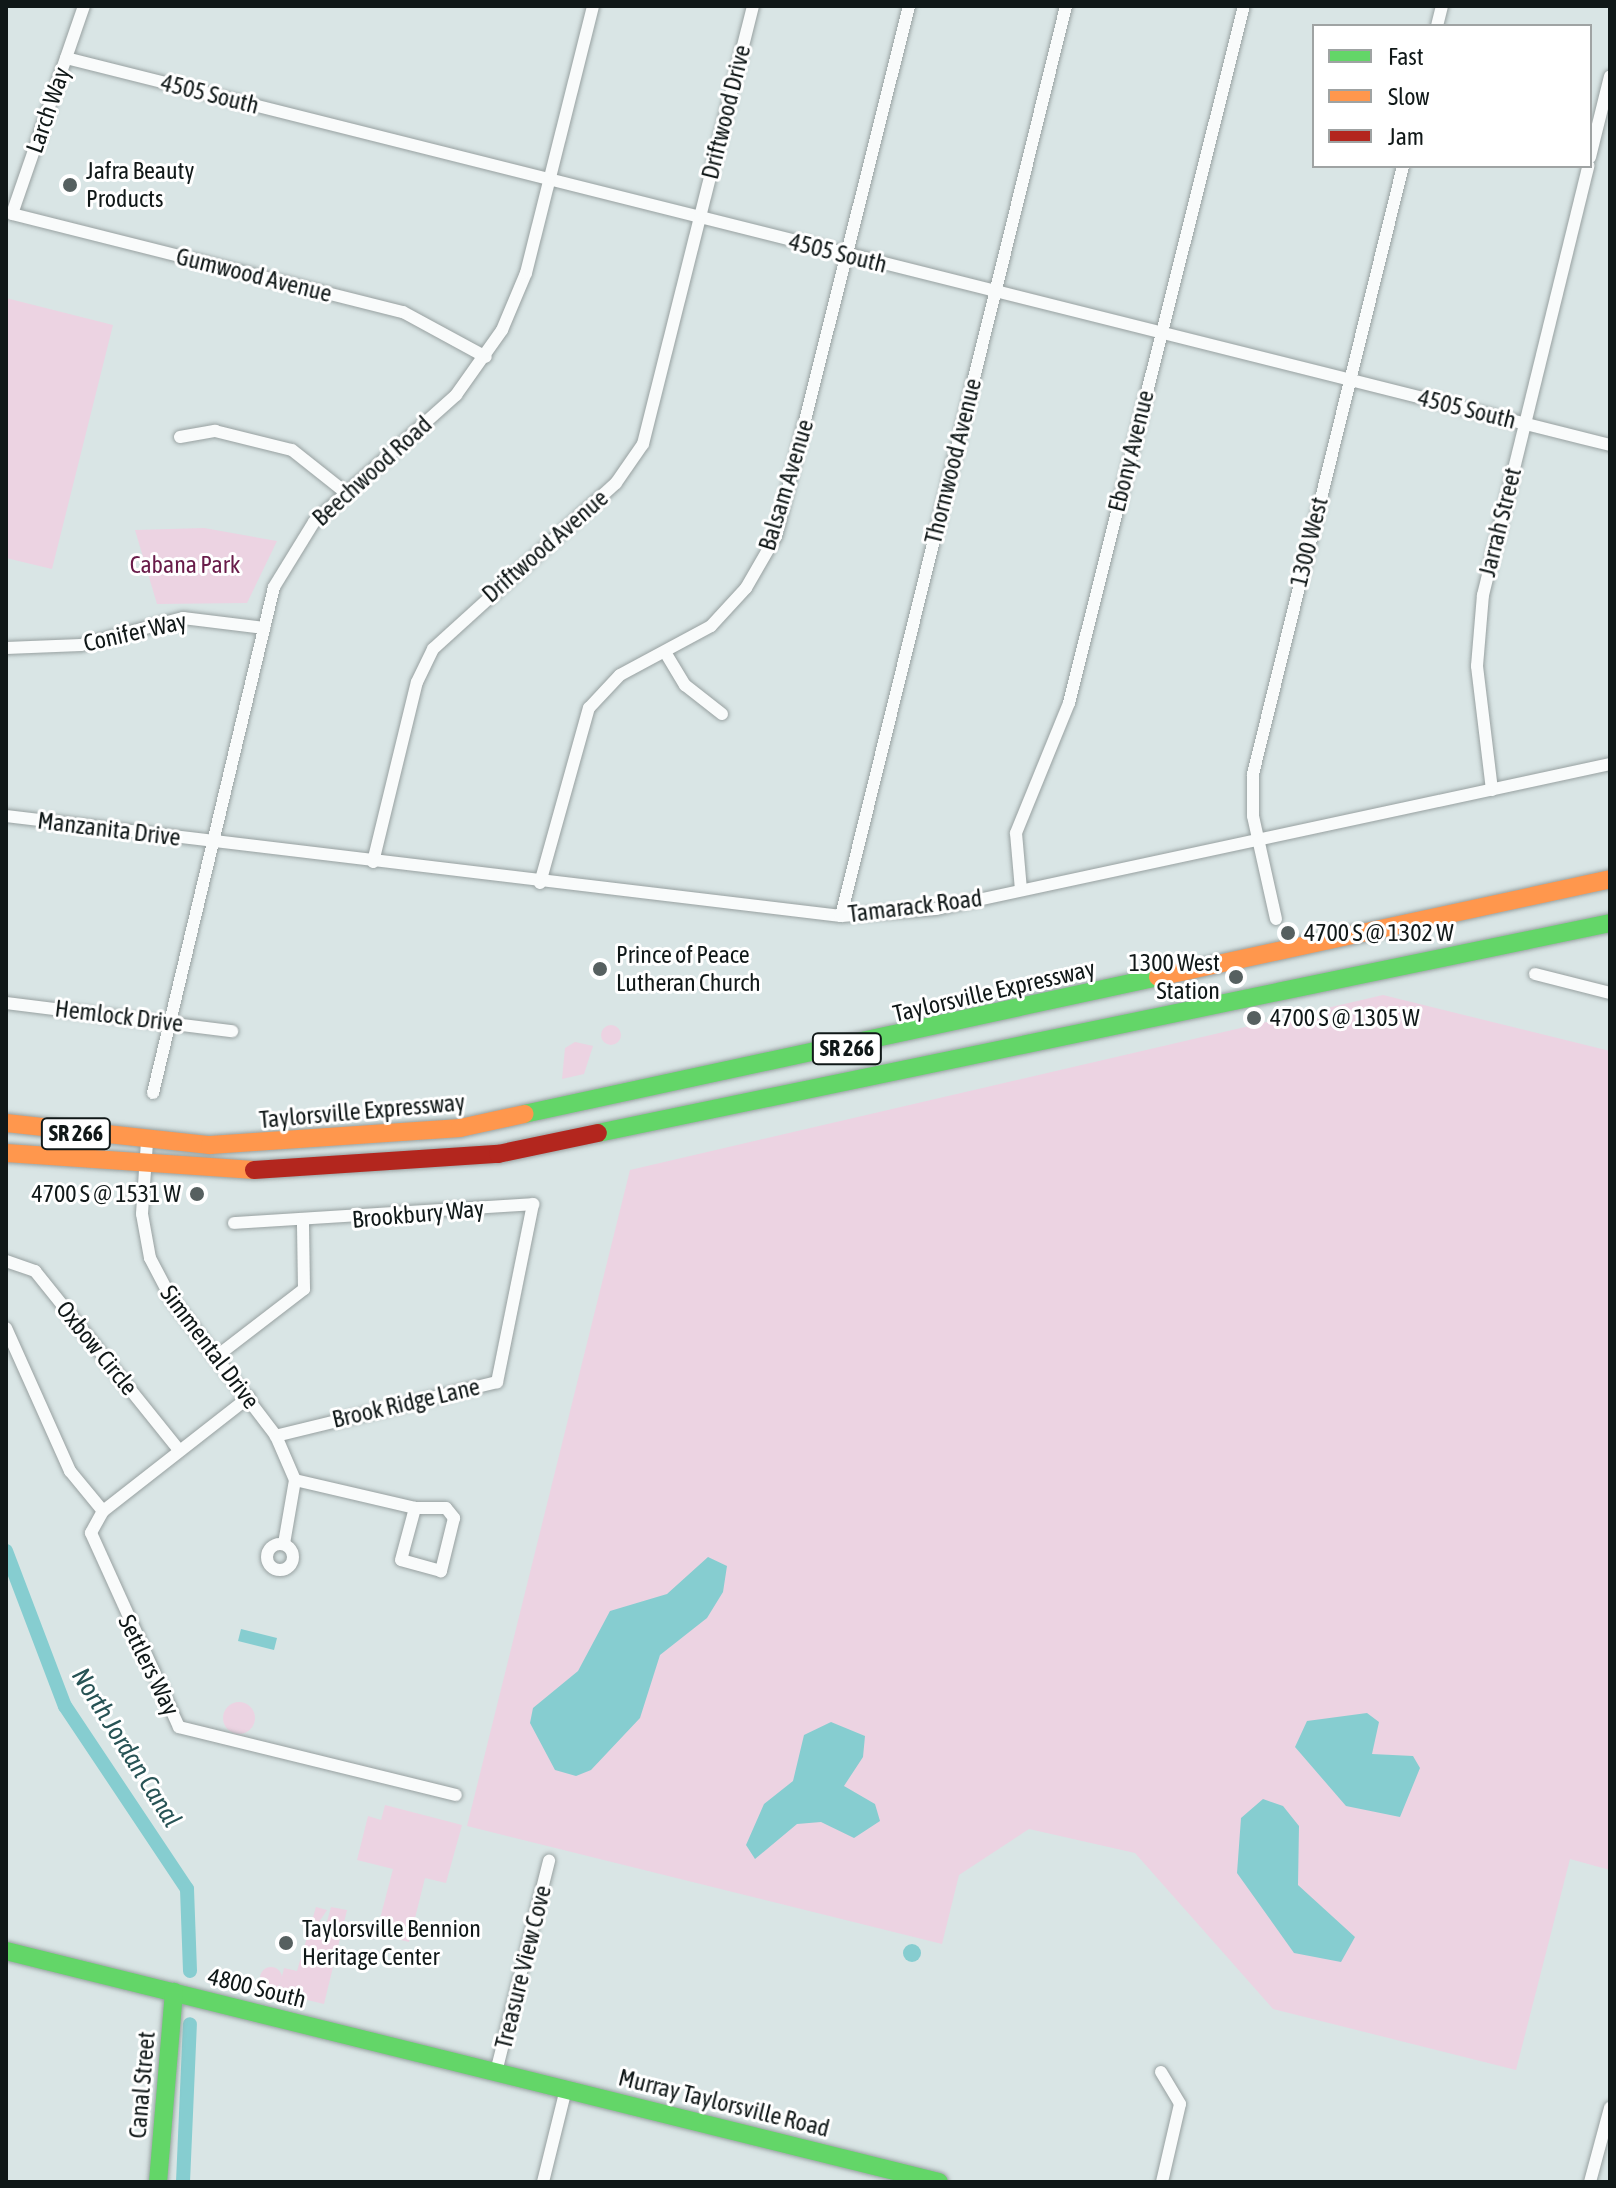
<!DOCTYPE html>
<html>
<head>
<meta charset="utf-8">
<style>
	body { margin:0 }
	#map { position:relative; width:1616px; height:2188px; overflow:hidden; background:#d9e5e5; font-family:"Asap Condensed",sans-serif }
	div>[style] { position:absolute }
	.green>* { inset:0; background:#ecd3e2 }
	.round { border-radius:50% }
	.water>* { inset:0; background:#86cdd0 }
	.canal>* { height:14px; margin:-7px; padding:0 7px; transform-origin:7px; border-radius:7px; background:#86cdd0 }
	.roads { filter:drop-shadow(0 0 2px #98a1a1) drop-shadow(0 0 2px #98a1a1) }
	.street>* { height:12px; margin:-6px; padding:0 6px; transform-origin:6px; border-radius:6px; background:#f9fbfb }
	.street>.ring { margin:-6px; padding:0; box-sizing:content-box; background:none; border:12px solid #f9fbfb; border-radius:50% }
	.fast>* { height:18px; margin:-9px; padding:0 9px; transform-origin:9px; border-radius:9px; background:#63d668 }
	.slow>* { height:18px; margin:-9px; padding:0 9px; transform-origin:9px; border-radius:9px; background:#ff974d }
	.jam>* { height:18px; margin:-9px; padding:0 9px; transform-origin:9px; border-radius:9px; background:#b3261e }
	.dots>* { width:22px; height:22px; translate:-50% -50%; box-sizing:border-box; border:4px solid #fff; border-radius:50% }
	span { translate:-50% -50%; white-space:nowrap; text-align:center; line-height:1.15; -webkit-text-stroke:6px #fff; paint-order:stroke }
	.shield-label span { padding:2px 6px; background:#fff; border:2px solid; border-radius:6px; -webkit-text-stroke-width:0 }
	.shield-label { font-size:22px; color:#101818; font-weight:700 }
	.street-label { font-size:24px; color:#101818 }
	.poi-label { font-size:24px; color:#101818 }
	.left { translate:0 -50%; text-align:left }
	.right { translate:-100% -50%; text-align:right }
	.park-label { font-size:24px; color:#691c4a }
	.water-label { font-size:26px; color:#275355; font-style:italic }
	.frame { position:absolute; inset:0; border:8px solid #101818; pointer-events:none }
	.legend { position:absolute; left:1312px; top:24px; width:280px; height:144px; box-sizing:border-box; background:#fff; border:2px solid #9fa3a3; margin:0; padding:10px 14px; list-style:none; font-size:24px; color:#101818 }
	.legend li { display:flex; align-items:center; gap:16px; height:40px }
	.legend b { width:40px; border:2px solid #9fa3a3 }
</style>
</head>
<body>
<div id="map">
	<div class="green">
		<div style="clip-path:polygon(6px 298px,113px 325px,52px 569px,6px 558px)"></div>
		<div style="clip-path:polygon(204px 528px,277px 541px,247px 603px,157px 604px,135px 530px)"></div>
		<div style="clip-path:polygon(1383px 995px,1610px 1051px,1610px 1870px,1570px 1859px,1516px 2070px,1273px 2009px,1135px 1853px,1029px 1829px,959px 1875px,942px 1944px,467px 1826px,630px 1170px)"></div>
		<div class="round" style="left:601px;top:1025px;width:20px;height:20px"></div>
		<div style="clip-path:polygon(575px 1042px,593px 1046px,584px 1074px,562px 1079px,565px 1048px)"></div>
		<div class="round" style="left:223px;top:1702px;width:32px;height:32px"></div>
		<div style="clip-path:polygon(385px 1805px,462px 1825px,446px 1883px,425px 1878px,409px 1942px,376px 1934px,393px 1869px,357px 1860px,368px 1816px,381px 1820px)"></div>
		<div style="clip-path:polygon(316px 1907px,327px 1910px,319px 1922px,325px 1929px,331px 1907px,347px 1910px,324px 2004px,278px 1993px,284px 1968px,297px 1971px)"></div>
		<div class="round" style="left:260px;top:1967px;width:22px;height:22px"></div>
	</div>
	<div class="water">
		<div style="clip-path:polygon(708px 1557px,727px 1566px,723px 1592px,707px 1618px,660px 1655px,640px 1718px,591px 1770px,576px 1776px,555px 1770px,530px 1723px,533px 1708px,578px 1671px,610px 1611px,667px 1594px)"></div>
		<div style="clip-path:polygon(241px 1629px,277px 1638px,274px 1650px,238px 1641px)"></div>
		<div style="clip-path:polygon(1367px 1713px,1379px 1722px,1372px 1754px,1413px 1756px,1420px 1768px,1400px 1817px,1346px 1806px,1295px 1747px,1307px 1721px)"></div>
		<div style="clip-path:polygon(831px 1722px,865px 1736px,863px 1757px,844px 1786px,875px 1804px,880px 1821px,854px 1838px,821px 1822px,797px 1824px,755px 1859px,746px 1845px,764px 1804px,793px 1781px,804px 1735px)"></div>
		<div style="clip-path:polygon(1263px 1799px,1283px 1806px,1299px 1826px,1298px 1885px,1355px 1937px,1341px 1962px,1294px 1953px,1237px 1873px,1241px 1818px)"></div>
		<div class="round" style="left:903px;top:1944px;width:18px;height:18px"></div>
	</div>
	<div class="canal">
		<div style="left:6px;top:1551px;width:166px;rotate:69.2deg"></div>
		<div style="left:65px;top:1706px;width:220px;rotate:56.3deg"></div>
		<div style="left:187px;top:1889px;width:82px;rotate:87.9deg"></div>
		<div style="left:183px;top:2182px;width:158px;rotate:-87.5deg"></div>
	</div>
	<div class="roads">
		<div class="street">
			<div style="left:84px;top:6px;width:220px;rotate:109.1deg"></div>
			<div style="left:12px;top:214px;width:403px;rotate:14.1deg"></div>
			<div style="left:403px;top:312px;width:94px;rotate:28.5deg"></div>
			<div style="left:1437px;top:26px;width:21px;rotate:-76deg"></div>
			<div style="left:66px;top:58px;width:1592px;rotate:14.07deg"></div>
			<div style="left:1590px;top:157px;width:83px;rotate:-76.1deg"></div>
			<div style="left:180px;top:437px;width:36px;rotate:-10deg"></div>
			<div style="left:215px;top:431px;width:79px;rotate:13.9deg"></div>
			<div style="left:292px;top:450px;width:68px;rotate:38.4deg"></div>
			<div style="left:6px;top:648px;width:75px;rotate:-2.3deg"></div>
			<div style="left:81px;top:645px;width:106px;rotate:-14.8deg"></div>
			<div style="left:183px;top:618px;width:82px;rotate:7deg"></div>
			<div style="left:665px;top:652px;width:39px;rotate:59deg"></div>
			<div style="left:685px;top:685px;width:47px;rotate:38.1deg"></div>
			<div style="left:1492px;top:790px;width:125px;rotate:-96.9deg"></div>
			<div style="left:1477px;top:666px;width:71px;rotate:-85.2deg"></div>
			<div style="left:1483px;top:595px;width:442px;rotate:-76.2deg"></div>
			<div style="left:6px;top:816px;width:841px;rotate:6.83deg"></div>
			<div style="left:841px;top:916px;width:95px;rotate:-4.2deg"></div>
			<div style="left:936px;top:909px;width:689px;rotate:-12.14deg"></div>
			<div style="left:373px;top:862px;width:185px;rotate:-76.3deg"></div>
			<div style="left:417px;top:682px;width:37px;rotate:-64deg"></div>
			<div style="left:433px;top:649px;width:247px;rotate:-42.2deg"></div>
			<div style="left:616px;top:483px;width:47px;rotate:-55.3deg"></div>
			<div style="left:643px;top:444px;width:452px;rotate:-75.9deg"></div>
			<div style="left:540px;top:883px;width:182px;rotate:-74.4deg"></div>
			<div style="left:589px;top:708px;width:45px;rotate:-46.8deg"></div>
			<div style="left:620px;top:675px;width:103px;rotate:-28.3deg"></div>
			<div style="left:711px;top:626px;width:52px;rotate:-47.4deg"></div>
			<div style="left:746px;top:588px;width:60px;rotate:-60deg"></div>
			<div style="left:776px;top:536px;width:546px;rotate:-75.91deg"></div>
			<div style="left:1021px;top:890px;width:57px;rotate:-95deg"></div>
			<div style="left:1016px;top:833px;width:140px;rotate:-67.8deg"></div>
			<div style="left:1069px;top:703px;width:719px;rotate:-75.91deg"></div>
			<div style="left:841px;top:916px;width:937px;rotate:-76.11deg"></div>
			<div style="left:1276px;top:919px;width:106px;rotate:-102.6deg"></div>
			<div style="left:1253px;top:816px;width:42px;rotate:-90deg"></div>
			<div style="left:1253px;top:774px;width:626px;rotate:-76.14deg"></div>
			<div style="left:1535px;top:974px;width:77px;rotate:14.2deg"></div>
			<div style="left:6px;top:1003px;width:228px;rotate:7.1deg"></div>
			<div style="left:153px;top:1093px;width:520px;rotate:-76.55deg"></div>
			<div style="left:274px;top:587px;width:76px;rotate:-58.4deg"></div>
			<div style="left:314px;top:522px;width:191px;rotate:-41.8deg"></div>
			<div style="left:456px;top:395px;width:80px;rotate:-54.7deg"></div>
			<div style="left:502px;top:330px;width:62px;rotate:-67.2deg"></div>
			<div style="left:526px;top:273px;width:275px;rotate:-75.9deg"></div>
			<div style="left:147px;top:1142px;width:72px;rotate:94deg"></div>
			<div style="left:142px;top:1214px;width:45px;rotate:79.7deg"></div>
			<div style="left:150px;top:1258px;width:45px;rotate:62.3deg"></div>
			<div style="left:171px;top:1298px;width:173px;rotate:52.7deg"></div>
			<div style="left:276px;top:1436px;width:48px;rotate:66.6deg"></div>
			<div style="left:295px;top:1480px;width:65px;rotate:99.8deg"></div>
			<div style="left:234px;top:1223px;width:300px;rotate:-3.6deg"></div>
			<div style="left:533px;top:1204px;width:182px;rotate:101.4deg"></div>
			<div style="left:497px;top:1382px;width:228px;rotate:166.3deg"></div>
			<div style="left:6px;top:1261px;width:31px;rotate:19deg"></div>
			<div style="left:35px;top:1271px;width:230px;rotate:51.2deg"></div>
			<div style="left:6px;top:1328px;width:157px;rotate:65.9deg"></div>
			<div style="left:70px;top:1471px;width:52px;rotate:50.5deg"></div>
			<div style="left:217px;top:1356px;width:110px;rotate:-37.6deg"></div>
			<div style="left:304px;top:1289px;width:67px;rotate:-90.9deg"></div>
			<div style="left:249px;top:1397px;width:185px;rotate:142deg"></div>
			<div style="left:103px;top:1511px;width:25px;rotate:119deg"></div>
			<div style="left:91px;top:1533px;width:213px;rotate:65.6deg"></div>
			<div style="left:179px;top:1727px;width:285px;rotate:13.8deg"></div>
			<div style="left:295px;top:1480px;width:123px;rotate:13.1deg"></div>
			<div style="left:415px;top:1508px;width:31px"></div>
			<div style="left:446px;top:1508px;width:13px;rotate:51deg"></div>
			<div style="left:454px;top:1518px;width:55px;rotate:103.8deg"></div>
			<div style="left:441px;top:1571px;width:41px;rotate:-164.6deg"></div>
			<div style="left:401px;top:1560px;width:54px;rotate:-74.9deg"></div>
			<div class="ring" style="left:267px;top:1544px;width:14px;height:14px"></div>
			<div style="left:496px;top:2072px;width:218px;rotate:-75.9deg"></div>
			<div style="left:1161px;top:2072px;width:37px;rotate:59deg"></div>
			<div style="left:1180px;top:2104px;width:80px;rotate:103deg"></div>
			<div style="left:543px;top:2182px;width:96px;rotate:-76.1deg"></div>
			<div style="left:1590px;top:2182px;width:77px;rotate:-74.9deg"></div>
		</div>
		<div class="fast">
			<div style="left:524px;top:1114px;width:649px;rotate:-12.19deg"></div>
			<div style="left:598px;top:1133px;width:1034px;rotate:-11.72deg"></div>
			<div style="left:6px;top:1951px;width:961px;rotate:13.91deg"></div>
			<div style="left:158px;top:2182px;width:191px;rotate:-85.2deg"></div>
		</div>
		<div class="slow">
			<div style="left:1158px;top:977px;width:463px;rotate:-12.2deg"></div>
			<div style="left:6px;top:1123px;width:205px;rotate:6.2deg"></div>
			<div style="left:210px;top:1145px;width:251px;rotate:-3.9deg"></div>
			<div style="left:460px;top:1128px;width:66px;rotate:-12.3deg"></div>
			<div style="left:6px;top:1153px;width:249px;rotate:3.9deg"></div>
		</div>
		<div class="jam">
			<div style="left:254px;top:1170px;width:245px;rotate:-3.8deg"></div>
			<div style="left:498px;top:1154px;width:102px;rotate:-11.9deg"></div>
		</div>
	</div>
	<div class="dots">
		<div style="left:70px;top:185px;background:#566060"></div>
		<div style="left:1288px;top:933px;background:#566060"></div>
		<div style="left:600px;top:969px;background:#566060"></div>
		<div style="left:1236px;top:977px;background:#566060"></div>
		<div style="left:1254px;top:1018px;background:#566060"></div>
		<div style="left:197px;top:1194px;background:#566060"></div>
		<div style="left:286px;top:1943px;background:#566060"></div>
	</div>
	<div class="shield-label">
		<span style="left:847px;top:1049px">SR 266</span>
		<span style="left:76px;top:1134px">SR 266</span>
	</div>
	<div class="street-label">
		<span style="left:210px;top:94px;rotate:14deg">4505 South</span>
		<span style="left:48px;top:110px;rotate:-71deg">Larch Way</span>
		<span style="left:726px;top:112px;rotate:-76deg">Driftwood Drive</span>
		<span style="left:838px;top:253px;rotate:14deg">4505 South</span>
		<span style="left:254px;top:275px;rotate:14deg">Gumwood Avenue</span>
		<span style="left:1467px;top:409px;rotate:14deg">4505 South</span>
		<span style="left:1131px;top:451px;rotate:-76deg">Ebony Avenue</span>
		<span style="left:953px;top:461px;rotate:-76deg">Thornwood Avenue</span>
		<span style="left:372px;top:471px;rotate:-42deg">Beechwood Road</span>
		<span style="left:786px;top:485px;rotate:-73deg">Balsam Avenue</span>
		<span style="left:1500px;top:522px;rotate:-76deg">Jarrah Street</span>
		<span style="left:1309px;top:542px;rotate:-76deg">1300 West</span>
		<span style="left:545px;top:546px;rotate:-41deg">Driftwood Avenue</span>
		<span style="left:135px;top:632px;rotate:-13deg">Conifer Way</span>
		<span style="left:109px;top:829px;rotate:7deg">Manzanita Drive</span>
		<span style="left:915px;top:906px;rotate:-7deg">Tamarack Road</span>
		<span style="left:994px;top:991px;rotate:-13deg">Taylorsville Expressway</span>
		<span style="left:119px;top:1016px;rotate:7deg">Hemlock Drive</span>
		<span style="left:362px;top:1111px;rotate:-5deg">Taylorsville Expressway</span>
		<span style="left:418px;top:1214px;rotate:-5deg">Brookbury Way</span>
		<span style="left:210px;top:1347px;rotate:53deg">Simmental Drive</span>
		<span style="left:97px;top:1348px;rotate:51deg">Oxbow Circle</span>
		<span style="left:406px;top:1403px;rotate:-13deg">Brook Ridge Lane</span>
		<span style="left:149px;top:1665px;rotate:64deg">Settlers Way</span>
		<span style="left:523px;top:1967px;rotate:-76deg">Treasure View Cove</span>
		<span style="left:257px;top:1988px;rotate:14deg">4800 South</span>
		<span style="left:142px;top:2085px;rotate:-85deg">Canal Street</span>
		<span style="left:724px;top:2103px;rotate:14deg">Murray Taylorsville Road</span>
	</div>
	<div class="poi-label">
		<span class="left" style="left:86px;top:185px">Jafra Beauty<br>Products</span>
		<span class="left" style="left:1304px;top:933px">4700 S @ 1302 W</span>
		<span class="left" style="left:616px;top:969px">Prince of Peace<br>Lutheran Church</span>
		<span class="right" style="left:1220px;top:977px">1300 West<br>Station</span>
		<span class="left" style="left:1270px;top:1018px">4700 S @ 1305 W</span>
		<span class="right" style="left:181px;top:1194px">4700 S @ 1531 W</span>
		<span class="left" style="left:302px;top:1943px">Taylorsville Bennion<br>Heritage Center</span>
	</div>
	<div class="park-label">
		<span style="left:185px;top:565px">Cabana Park</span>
	</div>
	<div class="water-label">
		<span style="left:126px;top:1748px;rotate:58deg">North Jordan Canal</span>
	</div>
	<div class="frame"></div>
	<ul class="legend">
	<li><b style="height:10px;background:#63d668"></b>Fast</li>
	<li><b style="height:10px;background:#ff974d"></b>Slow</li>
	<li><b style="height:10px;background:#b3261e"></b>Jam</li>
	</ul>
</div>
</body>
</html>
